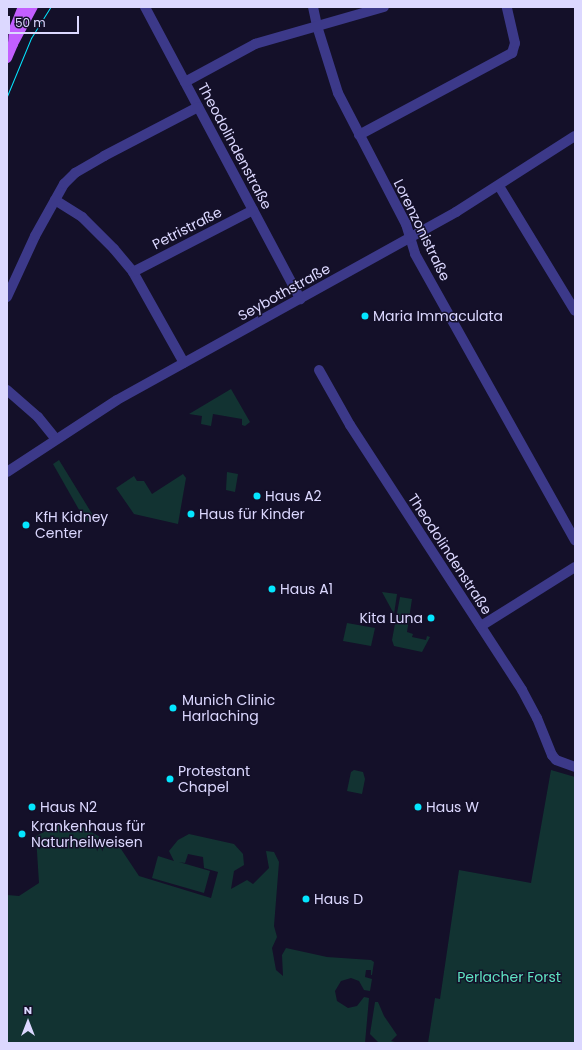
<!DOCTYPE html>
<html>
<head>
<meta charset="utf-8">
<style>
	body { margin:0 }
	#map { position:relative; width:582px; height:1050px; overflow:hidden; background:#141029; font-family:Poppins,sans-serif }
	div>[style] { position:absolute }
	.green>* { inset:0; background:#123332 }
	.minor>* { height:10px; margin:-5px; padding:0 5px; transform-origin:5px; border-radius:5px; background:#3c3989 }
	.major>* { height:10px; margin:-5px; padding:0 5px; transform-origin:5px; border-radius:5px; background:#c35fff }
	.tram>* { height:1px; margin:-0.5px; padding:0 0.5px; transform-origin:0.5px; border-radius:0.5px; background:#04e6ff }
	.dots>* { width:11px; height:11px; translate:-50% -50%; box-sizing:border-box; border:2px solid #141029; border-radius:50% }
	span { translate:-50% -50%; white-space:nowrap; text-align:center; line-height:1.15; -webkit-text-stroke:3px #141029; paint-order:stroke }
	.street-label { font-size:14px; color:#dcd8ff }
	.poi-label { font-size:14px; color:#dcd8ff }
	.left { translate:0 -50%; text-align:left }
	.right { translate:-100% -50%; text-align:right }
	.park-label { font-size:14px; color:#5fe3c2 }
	.frame { position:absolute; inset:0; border:8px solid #dcd8ff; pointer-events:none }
	.north { position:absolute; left:8px; top:1002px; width:40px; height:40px; -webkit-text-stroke:3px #141029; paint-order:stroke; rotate:0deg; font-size:11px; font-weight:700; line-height:16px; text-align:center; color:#dcd8ff }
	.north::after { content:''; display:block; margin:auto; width:14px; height:18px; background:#dcd8ff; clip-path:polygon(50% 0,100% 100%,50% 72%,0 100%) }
	.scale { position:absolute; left:8px; top:16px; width:71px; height:18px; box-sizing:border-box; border:2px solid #dcd8ff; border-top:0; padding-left:5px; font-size:12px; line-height:14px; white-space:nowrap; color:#dcd8ff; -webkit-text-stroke:3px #141029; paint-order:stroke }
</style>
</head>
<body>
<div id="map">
	<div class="green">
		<div style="clip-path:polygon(231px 389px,250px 422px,245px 426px,242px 425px,242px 419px,213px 414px,211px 426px,201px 424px,202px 416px,189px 414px)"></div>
		<div style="clip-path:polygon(59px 460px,94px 517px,86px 522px,53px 464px)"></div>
		<div style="clip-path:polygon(227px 472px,238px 474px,235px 492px,226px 490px)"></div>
		<div style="clip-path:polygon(183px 474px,186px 478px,178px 524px,134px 514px,116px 488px,134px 476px,137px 481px,144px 481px,152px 494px)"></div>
		<div style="clip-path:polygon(382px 592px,397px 594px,394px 614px)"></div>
		<div style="clip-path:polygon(400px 597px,412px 599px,407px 632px,413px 634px,412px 637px,426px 640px,427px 636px,430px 637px,422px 652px,394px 646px,392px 640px)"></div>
		<div style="clip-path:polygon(347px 623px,375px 628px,371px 646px,343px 641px)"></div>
		<div style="clip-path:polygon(354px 770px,363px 772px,365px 779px,362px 794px,347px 791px,351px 772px)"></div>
		<div style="clip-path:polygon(551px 770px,575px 777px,575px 1043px,428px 1043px,435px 998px,440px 999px,459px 870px,531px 883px)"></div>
		<div style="clip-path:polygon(62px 823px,79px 825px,121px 849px,139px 876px,211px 898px,218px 872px,204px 868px,203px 857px,188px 854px,185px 863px,179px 862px,210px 871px,204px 893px,152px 878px,158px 856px,174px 861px,169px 851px,178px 840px,189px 834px,234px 844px,243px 854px,244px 865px,234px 871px,231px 889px,247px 880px,253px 884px,269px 868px,266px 851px,274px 852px,279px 862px,274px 926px,277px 937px,272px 948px,276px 970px,283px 976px,282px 955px,286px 948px,327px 957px,371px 960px,374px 962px,372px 975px,371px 975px,371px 970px,366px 970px,365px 977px,372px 979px,370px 991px,364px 990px,359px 981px,351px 978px,341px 981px,335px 991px,337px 1001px,348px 1008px,357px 1006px,364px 997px,369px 998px,365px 1043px,7px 1043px,7px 895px,19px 896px,39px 883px,36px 836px)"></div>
		<div style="clip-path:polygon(375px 1002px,378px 1002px,384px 1016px,397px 1035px,391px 1041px,399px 1043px,379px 1043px,370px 1034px)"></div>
	</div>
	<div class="minor">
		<div style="left:145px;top:7px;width:331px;rotate:62deg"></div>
		<div style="left:313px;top:7px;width:19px;rotate:78deg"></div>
		<div style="left:317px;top:26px;width:70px;rotate:72.6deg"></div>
		<div style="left:338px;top:93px;width:148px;rotate:62.6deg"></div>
		<div style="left:406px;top:224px;width:31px;rotate:73deg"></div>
		<div style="left:415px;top:254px;width:328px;rotate:60.8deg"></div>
		<div style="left:185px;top:82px;width:80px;rotate:-28.5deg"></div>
		<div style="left:255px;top:44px;width:134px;rotate:-16deg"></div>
		<div style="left:359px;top:135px;width:174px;rotate:-28.2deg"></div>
		<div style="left:512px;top:53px;width:10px;rotate:-73deg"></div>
		<div style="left:515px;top:43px;width:37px;rotate:-103deg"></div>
		<div style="left:499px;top:186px;width:146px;rotate:58.7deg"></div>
		<div style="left:55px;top:200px;width:32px;rotate:32deg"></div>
		<div style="left:82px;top:217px;width:45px;rotate:45deg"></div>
		<div style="left:114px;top:249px;width:30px;rotate:50deg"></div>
		<div style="left:133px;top:272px;width:104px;rotate:60.7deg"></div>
		<div style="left:133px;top:272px;width:135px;rotate:-27.3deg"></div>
		<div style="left:7px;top:297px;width:67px;rotate:-65.3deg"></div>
		<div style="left:35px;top:236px;width:60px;rotate:-60.9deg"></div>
		<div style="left:64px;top:184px;width:16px;rotate:-45deg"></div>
		<div style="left:75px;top:173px;width:34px;rotate:-30deg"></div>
		<div style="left:104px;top:156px;width:106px;rotate:-27.5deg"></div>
		<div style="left:319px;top:370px;width:63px;rotate:60.6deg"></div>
		<div style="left:350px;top:425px;width:316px;rotate:57deg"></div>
		<div style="left:522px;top:690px;width:32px;rotate:62deg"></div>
		<div style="left:537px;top:718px;width:40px;rotate:68deg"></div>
		<div style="left:552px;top:755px;width:6px;rotate:51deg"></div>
		<div style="left:556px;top:760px;width:20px;rotate:20deg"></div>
		<div style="left:7px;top:390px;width:41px;rotate:41.1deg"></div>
		<div style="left:38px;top:417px;width:28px;rotate:51deg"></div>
		<div style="left:7px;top:472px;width:131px;rotate:-33.2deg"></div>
		<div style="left:117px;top:400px;width:388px;rotate:-29deg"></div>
		<div style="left:456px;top:212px;width:141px;rotate:-32.6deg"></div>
		<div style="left:481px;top:626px;width:111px;rotate:-32.1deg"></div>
	</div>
	<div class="major">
		<div style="left:14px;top:42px;width:40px;rotate:-62deg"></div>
		<div style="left:7px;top:58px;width:15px;rotate:-67deg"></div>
		<div style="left:13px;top:44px;width:15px;rotate:-86deg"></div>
		<div style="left:14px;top:29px;width:24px;rotate:-68deg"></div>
	</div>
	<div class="tram">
		<div style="left:7px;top:96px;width:63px;rotate:-67.5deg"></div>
		<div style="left:31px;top:38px;width:36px;rotate:-58deg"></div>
	</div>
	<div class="dots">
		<div style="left:365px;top:316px;background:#04e6ff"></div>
		<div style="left:257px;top:496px;background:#04e6ff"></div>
		<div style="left:191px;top:514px;background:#04e6ff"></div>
		<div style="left:26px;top:525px;background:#04e6ff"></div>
		<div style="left:272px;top:589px;background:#04e6ff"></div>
		<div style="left:431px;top:618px;background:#04e6ff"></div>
		<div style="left:173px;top:708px;background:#04e6ff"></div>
		<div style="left:170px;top:779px;background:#04e6ff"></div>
		<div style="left:32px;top:807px;background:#04e6ff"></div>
		<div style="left:418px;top:807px;background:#04e6ff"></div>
		<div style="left:22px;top:834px;background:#04e6ff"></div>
		<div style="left:306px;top:899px;background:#04e6ff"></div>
	</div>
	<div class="street-label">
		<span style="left:235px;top:146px;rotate:62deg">Theodolindenstraße</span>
		<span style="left:187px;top:228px;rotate:-27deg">Petristraße</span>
		<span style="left:422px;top:230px;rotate:64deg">Lorenzonistraße</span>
		<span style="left:284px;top:292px;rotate:-29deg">Seybothstraße</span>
		<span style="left:450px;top:554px;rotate:57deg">Theodolindenstraße</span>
	</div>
	<div class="poi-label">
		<span class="left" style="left:373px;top:316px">Maria Immaculata</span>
		<span class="left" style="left:265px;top:496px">Haus A2</span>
		<span class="left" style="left:199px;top:514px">Haus für Kinder</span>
		<span class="left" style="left:35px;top:525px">KfH Kidney<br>Center</span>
		<span class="left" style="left:280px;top:589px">Haus A1</span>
		<span class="right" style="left:423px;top:618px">Kita Luna</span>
		<span class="left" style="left:182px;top:708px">Munich Clinic<br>Harlaching</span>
		<span class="left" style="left:178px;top:779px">Protestant<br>Chapel</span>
		<span class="left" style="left:40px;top:807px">Haus N2</span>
		<span class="left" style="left:426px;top:807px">Haus W</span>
		<span class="left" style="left:31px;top:834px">Krankenhaus für<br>Naturheilweisen</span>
		<span class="left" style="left:314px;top:899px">Haus D</span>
	</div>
	<div class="park-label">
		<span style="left:509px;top:977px">Perlacher Forst</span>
	</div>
	<div class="frame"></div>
	<div class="north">N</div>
	<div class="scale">50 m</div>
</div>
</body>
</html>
